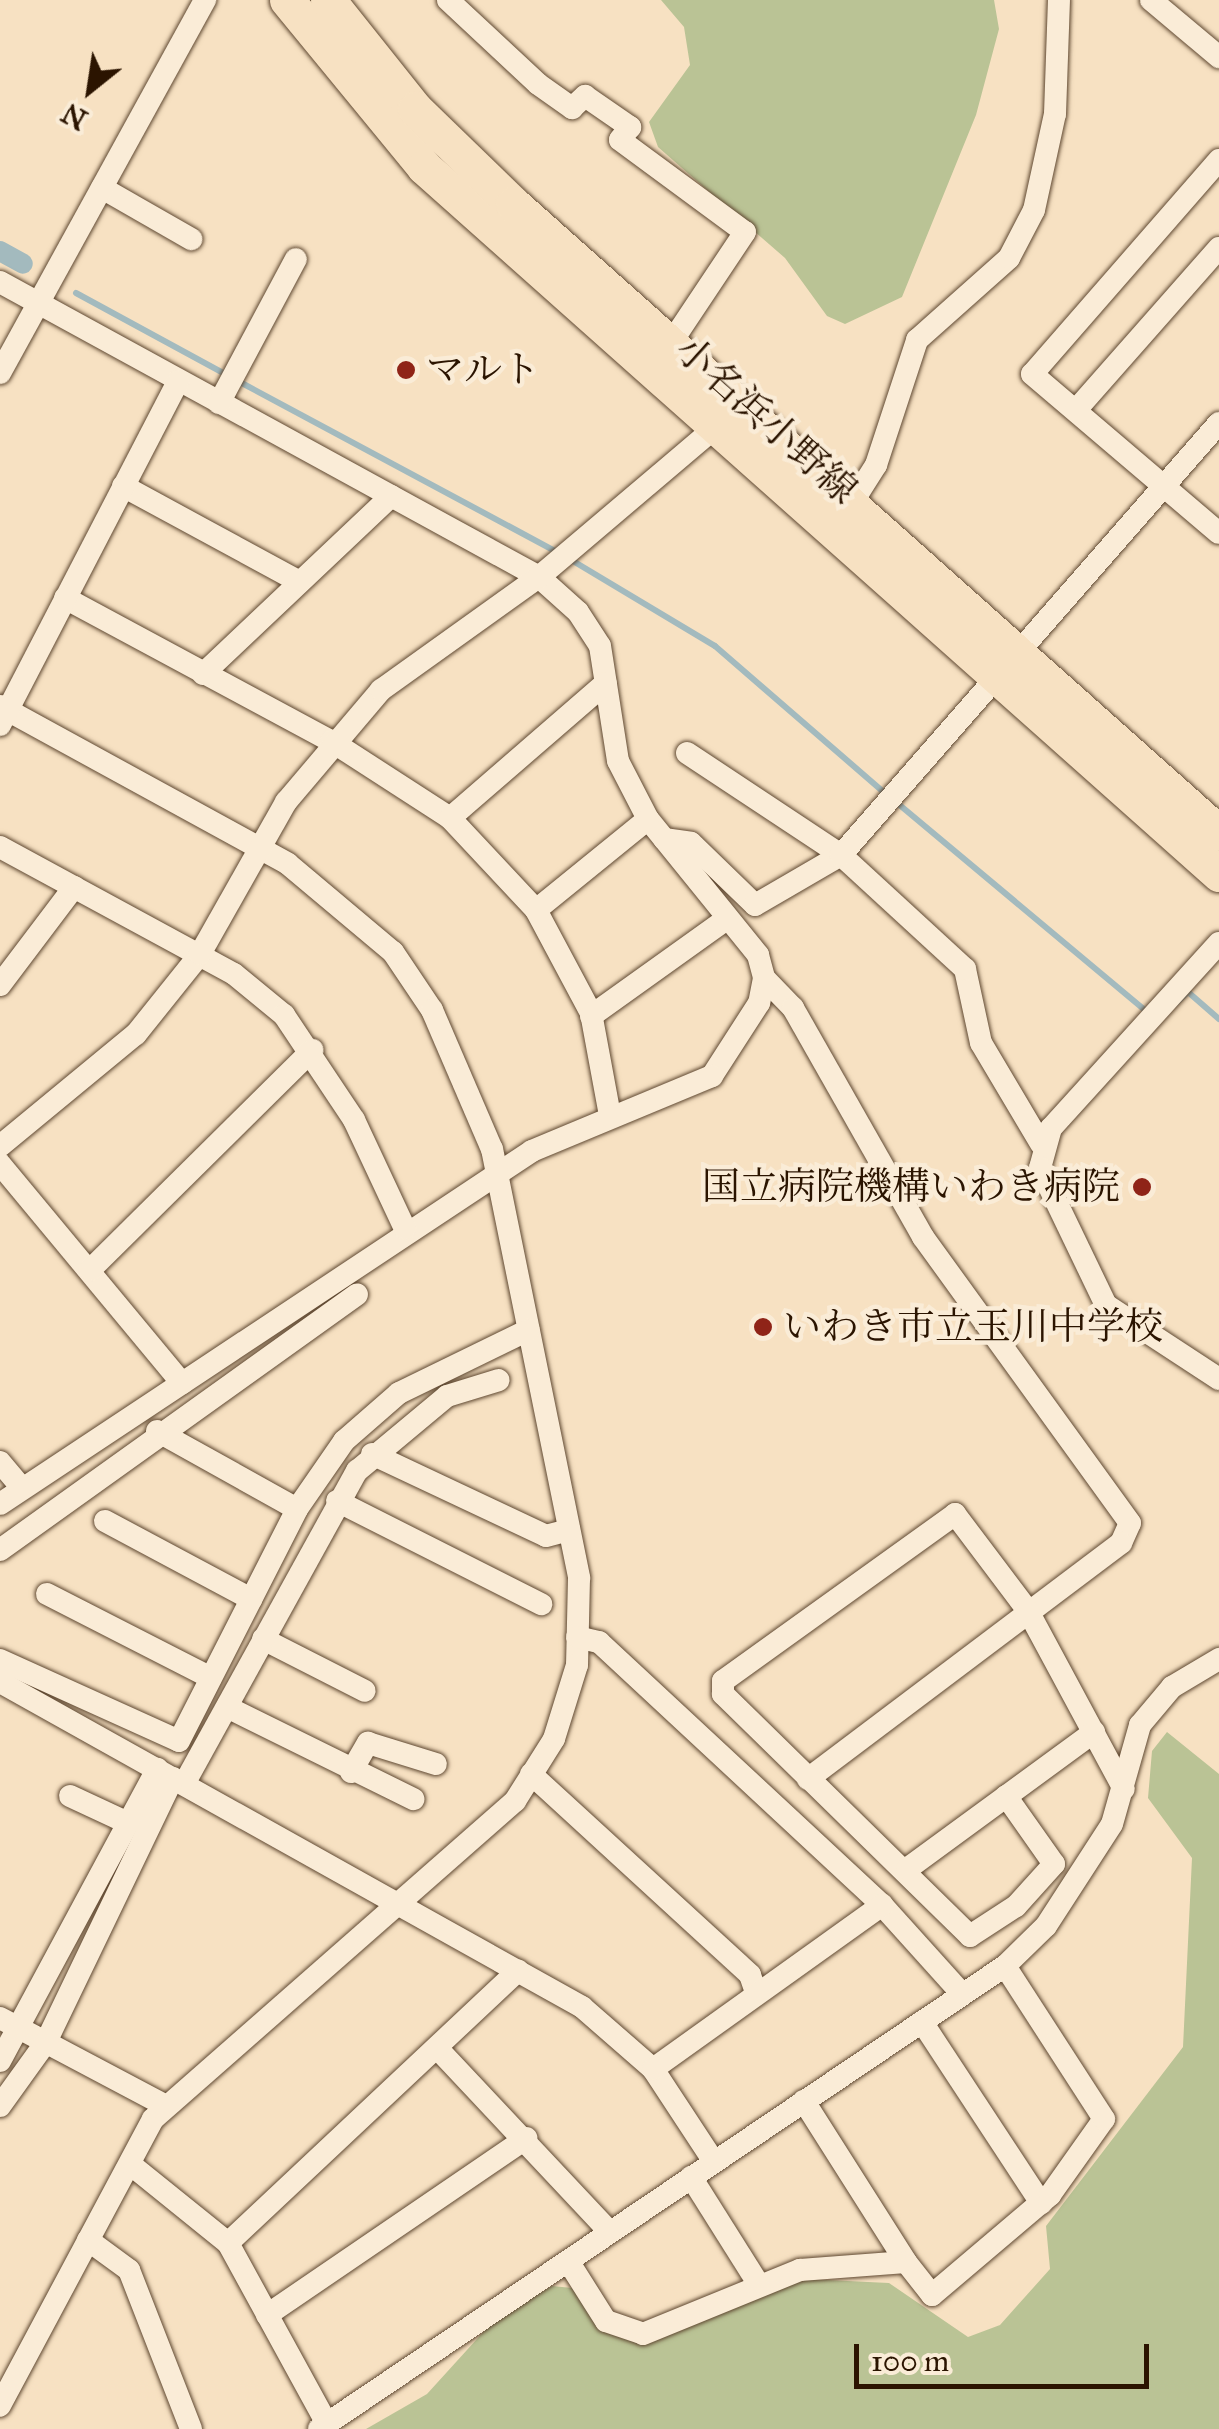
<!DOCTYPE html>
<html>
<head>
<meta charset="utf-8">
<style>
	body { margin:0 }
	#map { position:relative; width:1219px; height:2429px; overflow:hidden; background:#f7e1c2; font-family:"IM FELL Great Primer","Noto Serif JP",serif }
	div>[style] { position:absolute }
	.green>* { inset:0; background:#bac395 }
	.stream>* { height:6px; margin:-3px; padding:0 3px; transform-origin:3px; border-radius:3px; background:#a3babe }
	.canal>* { height:20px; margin:-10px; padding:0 10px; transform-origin:10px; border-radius:10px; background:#a3babe }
	.roads { filter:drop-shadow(0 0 2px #5e4730) drop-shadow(0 0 2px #5e4730) }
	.minor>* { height:22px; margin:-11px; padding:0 11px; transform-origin:11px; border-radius:11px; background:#faecd7 }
	.primary>* { height:35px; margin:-17.5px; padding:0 17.5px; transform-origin:17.5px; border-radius:17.5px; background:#f7e1c2 }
	.dots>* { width:28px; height:28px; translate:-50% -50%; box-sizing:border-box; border:5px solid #faecd7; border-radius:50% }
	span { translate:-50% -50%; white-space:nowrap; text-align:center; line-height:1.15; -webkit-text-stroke:9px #faecd7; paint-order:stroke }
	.poi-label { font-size:38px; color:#2b1400 }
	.left { translate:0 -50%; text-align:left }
	.right { translate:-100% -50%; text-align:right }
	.street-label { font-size:38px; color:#2b1400 }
	.north { position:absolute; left:40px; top:40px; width:100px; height:100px; -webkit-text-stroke:8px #faecd7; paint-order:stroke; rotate:210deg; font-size:28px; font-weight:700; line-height:40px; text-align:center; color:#2b1400 }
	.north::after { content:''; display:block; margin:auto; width:35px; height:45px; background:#2b1400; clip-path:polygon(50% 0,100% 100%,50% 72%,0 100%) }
	.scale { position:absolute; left:854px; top:2344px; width:295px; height:45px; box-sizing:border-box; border:5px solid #2b1400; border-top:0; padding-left:12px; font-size:30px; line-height:35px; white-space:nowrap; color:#2b1400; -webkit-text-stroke:8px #faecd7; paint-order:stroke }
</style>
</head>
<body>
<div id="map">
	<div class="green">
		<div style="clip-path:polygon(661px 0,994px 0,999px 29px,976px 115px,902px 297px,845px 324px,827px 316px,785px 258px,658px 147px,649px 122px,690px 65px,684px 27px)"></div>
		<div style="clip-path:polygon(1167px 1732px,1219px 1774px,1219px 2429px,366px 2429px,427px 2394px,496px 2318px,552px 2286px,572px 2288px,626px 2339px,785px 2278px,889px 2283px,968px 2337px,1000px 2325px,1050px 2269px,1046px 2226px,1183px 2047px,1192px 1858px,1148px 1798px,1152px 1751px)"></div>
	</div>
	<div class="stream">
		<div style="left:76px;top:293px;width:172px;rotate:28.5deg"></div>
		<div style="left:238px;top:381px;width:362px;rotate:28.2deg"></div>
		<div style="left:568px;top:558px;width:171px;rotate:30.9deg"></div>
		<div style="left:715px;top:646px;width:226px;rotate:40.9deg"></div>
		<div style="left:896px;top:802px;width:327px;rotate:39.9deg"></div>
		<div style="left:1157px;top:1020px;width:42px;rotate:-42.1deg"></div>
		<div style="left:1188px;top:992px;width:41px;rotate:41.1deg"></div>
	</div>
	<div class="canal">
		<div style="left:0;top:251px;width:26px;rotate:29deg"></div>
	</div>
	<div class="roads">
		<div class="minor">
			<div style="left:448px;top:0;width:123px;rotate:43deg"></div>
			<div style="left:538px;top:84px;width:42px;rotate:35.2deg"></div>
			<div style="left:572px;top:108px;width:18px;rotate:-43deg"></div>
			<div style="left:585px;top:96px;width:55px;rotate:34.6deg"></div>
			<div style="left:630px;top:127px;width:16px;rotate:128deg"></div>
			<div style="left:620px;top:140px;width:155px;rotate:36.4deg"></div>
			<div style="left:745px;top:232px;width:133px;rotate:123.7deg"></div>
			<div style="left:1151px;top:0;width:89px;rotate:40deg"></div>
			<div style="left:1219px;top:160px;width:284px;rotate:131.1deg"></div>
			<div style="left:1032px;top:374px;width:245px;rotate:40.4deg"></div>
			<div style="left:102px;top:188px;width:103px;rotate:29.8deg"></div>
			<div style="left:0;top:282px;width:614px;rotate:28.69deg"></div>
			<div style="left:539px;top:577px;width:52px;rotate:41.9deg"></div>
			<div style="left:578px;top:612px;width:40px;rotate:57.1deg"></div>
			<div style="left:600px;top:646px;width:116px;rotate:81.1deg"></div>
			<div style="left:618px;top:761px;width:65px;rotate:62.7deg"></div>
			<div style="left:648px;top:819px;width:175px;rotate:51deg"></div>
			<div style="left:758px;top:955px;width:24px;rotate:75deg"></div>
			<div style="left:764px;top:978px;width:25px;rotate:101deg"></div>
			<div style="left:759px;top:1003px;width:87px;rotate:122.8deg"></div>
			<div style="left:712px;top:1076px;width:195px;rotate:157.4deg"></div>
			<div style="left:532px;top:1151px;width:638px;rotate:146.43deg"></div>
			<div style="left:0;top:373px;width:426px;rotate:-61.2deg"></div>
			<div style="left:219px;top:403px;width:163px;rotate:-61.9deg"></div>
			<div style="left:1076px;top:410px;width:216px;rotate:-48.6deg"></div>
			<div style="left:123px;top:486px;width:201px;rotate:28.5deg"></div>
			<div style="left:850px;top:506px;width:49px;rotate:-57.6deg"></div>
			<div style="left:876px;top:465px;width:132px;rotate:-71.8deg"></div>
			<div style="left:917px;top:340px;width:123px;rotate:-41.7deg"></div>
			<div style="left:1009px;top:258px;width:54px;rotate:-62.5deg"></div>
			<div style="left:1034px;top:210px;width:98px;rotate:-77.7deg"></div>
			<div style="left:1055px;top:114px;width:114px;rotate:-88deg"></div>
			<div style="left:65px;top:598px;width:302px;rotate:28.3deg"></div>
			<div style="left:331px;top:741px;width:142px;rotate:32.9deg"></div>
			<div style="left:450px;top:818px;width:126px;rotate:46.9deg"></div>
			<div style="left:536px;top:910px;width:117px;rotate:61.9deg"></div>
			<div style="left:591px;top:1013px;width:105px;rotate:79.5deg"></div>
			<div style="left:203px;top:674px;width:259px;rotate:-43.4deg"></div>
			<div style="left:0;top:706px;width:328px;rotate:28.7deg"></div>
			<div style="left:288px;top:864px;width:137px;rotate:40deg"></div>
			<div style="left:393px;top:952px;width:70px;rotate:56.1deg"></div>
			<div style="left:432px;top:1010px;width:151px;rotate:66.7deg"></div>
			<div style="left:492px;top:1149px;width:438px;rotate:78.5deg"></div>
			<div style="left:579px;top:1578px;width:87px;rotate:91.3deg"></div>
			<div style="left:577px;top:1665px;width:77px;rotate:107.3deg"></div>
			<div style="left:554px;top:1739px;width:73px;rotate:122.2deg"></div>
			<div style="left:515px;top:1801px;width:482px;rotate:138.7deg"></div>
			<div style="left:153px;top:2119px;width:325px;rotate:118.1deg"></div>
			<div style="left:0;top:725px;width:387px;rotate:-62.6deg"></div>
			<div style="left:687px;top:753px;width:185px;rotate:33.5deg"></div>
			<div style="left:450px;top:818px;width:206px;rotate:-40.9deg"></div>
			<div style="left:664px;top:839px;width:27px;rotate:8deg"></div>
			<div style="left:691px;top:843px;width:89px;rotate:44.1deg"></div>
			<div style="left:755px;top:905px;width:99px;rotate:-30.2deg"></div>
			<div style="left:0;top:847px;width:266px;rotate:28.5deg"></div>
			<div style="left:234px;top:974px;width:65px;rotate:39.4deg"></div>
			<div style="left:284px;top:1015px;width:126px;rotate:56.3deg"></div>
			<div style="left:354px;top:1120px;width:120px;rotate:64.9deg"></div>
			<div style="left:536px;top:910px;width:144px;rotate:-39.1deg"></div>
			<div style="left:1219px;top:943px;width:250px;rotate:132.2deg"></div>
			<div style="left:1051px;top:1128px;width:41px;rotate:105.4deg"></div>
			<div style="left:1040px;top:1168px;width:152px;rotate:64.3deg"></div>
			<div style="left:1106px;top:1305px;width:135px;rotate:33.2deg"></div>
			<div style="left:764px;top:978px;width:42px;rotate:46deg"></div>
			<div style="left:793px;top:1008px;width:263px;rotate:60.4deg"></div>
			<div style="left:923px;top:1237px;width:353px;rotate:54.1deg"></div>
			<div style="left:1130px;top:1523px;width:22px;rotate:114deg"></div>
			<div style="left:1121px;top:1543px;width:392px;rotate:143deg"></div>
			<div style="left:0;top:985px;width:123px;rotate:-52.9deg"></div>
			<div style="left:591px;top:1016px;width:168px;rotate:-35.6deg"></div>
			<div style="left:1041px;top:1144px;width:117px;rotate:-120.7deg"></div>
			<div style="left:981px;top:1043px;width:76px;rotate:-102.2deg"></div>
			<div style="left:965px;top:969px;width:168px;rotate:-137.4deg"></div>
			<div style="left:841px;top:855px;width:574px;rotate:-48.81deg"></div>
			<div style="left:0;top:1146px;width:176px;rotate:-39.5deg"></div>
			<div style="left:136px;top:1034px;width:102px;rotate:-51.3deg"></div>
			<div style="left:200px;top:954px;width:175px;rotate:-60.5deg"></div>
			<div style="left:286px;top:802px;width:147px;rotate:-49.7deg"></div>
			<div style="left:381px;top:690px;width:194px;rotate:-35.6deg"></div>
			<div style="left:539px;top:577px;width:244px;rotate:-40.3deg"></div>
			<div style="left:0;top:1164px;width:285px;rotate:50.3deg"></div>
			<div style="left:90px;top:1270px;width:313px;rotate:-44.7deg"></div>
			<div style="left:157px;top:1431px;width:160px;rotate:29.1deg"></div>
			<div style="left:372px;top:1454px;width:192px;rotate:25.2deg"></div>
			<div style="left:546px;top:1536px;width:24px;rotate:-15deg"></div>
			<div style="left:0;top:1462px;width:34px;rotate:50deg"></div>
			<div style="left:337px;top:1501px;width:229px;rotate:26.8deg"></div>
			<div style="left:105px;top:1521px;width:166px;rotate:28.1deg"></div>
			<div style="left:0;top:1550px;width:439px;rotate:-35.6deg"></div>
			<div style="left:47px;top:1594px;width:184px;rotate:27.1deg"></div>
			<div style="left:577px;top:1637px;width:23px;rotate:13deg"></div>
			<div style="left:599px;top:1642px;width:386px;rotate:42.9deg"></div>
			<div style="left:882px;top:1905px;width:120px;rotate:48deg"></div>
			<div style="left:263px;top:1639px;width:114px;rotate:27deg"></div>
			<div style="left:0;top:1660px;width:196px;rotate:24.3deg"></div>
			<div style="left:179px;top:1741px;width:260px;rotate:-63deg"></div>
			<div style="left:297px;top:1509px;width:83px;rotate:-55.3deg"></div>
			<div style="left:344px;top:1441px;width:73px;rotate:-41.1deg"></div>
			<div style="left:399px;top:1393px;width:144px;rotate:-26deg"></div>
			<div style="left:0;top:1682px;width:667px;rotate:29.18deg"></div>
			<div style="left:582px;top:2007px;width:94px;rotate:41.1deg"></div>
			<div style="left:653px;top:2069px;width:111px;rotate:56.7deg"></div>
			<div style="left:227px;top:1707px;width:208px;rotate:26.3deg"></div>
			<div style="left:351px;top:1772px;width:34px;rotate:-60deg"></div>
			<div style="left:368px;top:1743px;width:71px;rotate:17.2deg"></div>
			<div style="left:531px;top:1774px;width:297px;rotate:42.5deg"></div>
			<div style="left:750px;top:1975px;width:18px;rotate:71deg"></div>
			<div style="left:184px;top:1784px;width:358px;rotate:-61.1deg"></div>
			<div style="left:357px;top:1471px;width:117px;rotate:-39.8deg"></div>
			<div style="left:447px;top:1396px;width:54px;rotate:-17.1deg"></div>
			<div style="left:70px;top:1796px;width:64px;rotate:25deg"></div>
			<div style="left:1006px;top:1796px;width:83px;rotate:54.8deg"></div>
			<div style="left:1054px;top:1864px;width:57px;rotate:132.1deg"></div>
			<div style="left:1016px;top:1906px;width:55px;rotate:146.9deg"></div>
			<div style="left:970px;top:1936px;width:346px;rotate:-135.6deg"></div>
			<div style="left:723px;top:1694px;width:13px;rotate:-90deg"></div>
			<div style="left:723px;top:1681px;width:286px;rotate:-35.7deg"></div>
			<div style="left:955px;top:1514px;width:121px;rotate:53deg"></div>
			<div style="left:1028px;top:1611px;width:202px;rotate:61.7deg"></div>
			<div style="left:907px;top:1869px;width:232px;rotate:-36.2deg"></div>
			<div style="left:0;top:2018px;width:188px;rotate:27.9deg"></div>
			<div style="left:922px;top:2022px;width:217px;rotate:56.7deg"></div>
			<div style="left:438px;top:2049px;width:251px;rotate:46.8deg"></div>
			<div style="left:0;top:2061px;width:332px;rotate:-61.7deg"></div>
			<div style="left:653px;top:2069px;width:282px;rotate:-35.6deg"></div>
			<div style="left:0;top:2106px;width:79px;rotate:-54.3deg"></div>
			<div style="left:46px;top:2042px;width:293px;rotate:-64.3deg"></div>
			<div style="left:130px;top:2164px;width:126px;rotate:38.9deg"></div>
			<div style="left:228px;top:2243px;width:206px;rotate:61.3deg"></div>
			<div style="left:691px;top:2177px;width:124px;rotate:57.8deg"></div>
			<div style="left:88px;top:2240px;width:51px;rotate:36.2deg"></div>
			<div style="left:129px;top:2270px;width:171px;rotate:68.7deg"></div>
			<div style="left:228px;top:2243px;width:398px;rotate:-43.2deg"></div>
			<div style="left:568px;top:2261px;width:71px;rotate:57.7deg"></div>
			<div style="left:606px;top:2321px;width:39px;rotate:19deg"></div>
			<div style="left:643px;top:2334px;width:170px;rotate:-22.2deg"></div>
			<div style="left:800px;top:2270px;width:106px;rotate:-4.3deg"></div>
			<div style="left:906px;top:2262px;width:191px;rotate:-122.4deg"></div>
			<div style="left:906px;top:2262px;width:42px;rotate:51.8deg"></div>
			<div style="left:932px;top:2295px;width:155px;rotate:-40.3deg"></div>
			<div style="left:1050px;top:2195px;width:93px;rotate:-54.6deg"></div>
			<div style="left:1104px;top:2119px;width:182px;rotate:-122.9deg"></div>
			<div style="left:267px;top:2315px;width:314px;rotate:-34.3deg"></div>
			<div style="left:319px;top:2429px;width:828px;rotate:-34.02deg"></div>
			<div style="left:1005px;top:1966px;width:57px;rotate:-44.3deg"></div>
			<div style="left:1046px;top:1926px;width:121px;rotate:-57.1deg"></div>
			<div style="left:1112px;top:1824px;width:103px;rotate:-74.2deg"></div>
			<div style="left:1140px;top:1725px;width:50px;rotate:-49.9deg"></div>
			<div style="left:1172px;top:1687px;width:55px;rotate:-30.8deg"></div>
		</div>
		<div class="primary">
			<div style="left:287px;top:0;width:216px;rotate:50.6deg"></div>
			<div style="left:424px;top:167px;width:1064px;rotate:41.65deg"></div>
			<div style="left:328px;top:0;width:139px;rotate:51.4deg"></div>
			<div style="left:415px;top:109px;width:136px;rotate:44.1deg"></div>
			<div style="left:513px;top:204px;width:946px;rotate:41.7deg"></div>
		</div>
	</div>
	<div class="dots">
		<div style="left:406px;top:370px;background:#8f2418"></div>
		<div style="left:1142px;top:1187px;background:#8f2418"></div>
		<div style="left:763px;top:1327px;background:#8f2418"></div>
	</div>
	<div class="poi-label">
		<span class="left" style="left:426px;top:370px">マルト</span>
		<span class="right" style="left:1120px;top:1187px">国立病院機構いわき病院</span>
		<span class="left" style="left:783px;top:1327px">いわき市立玉川中学校</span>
	</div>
	<div class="street-label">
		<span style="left:766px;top:420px;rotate:42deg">小名浜小野線</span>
	</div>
	<div class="north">N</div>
	<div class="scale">100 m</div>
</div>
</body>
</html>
